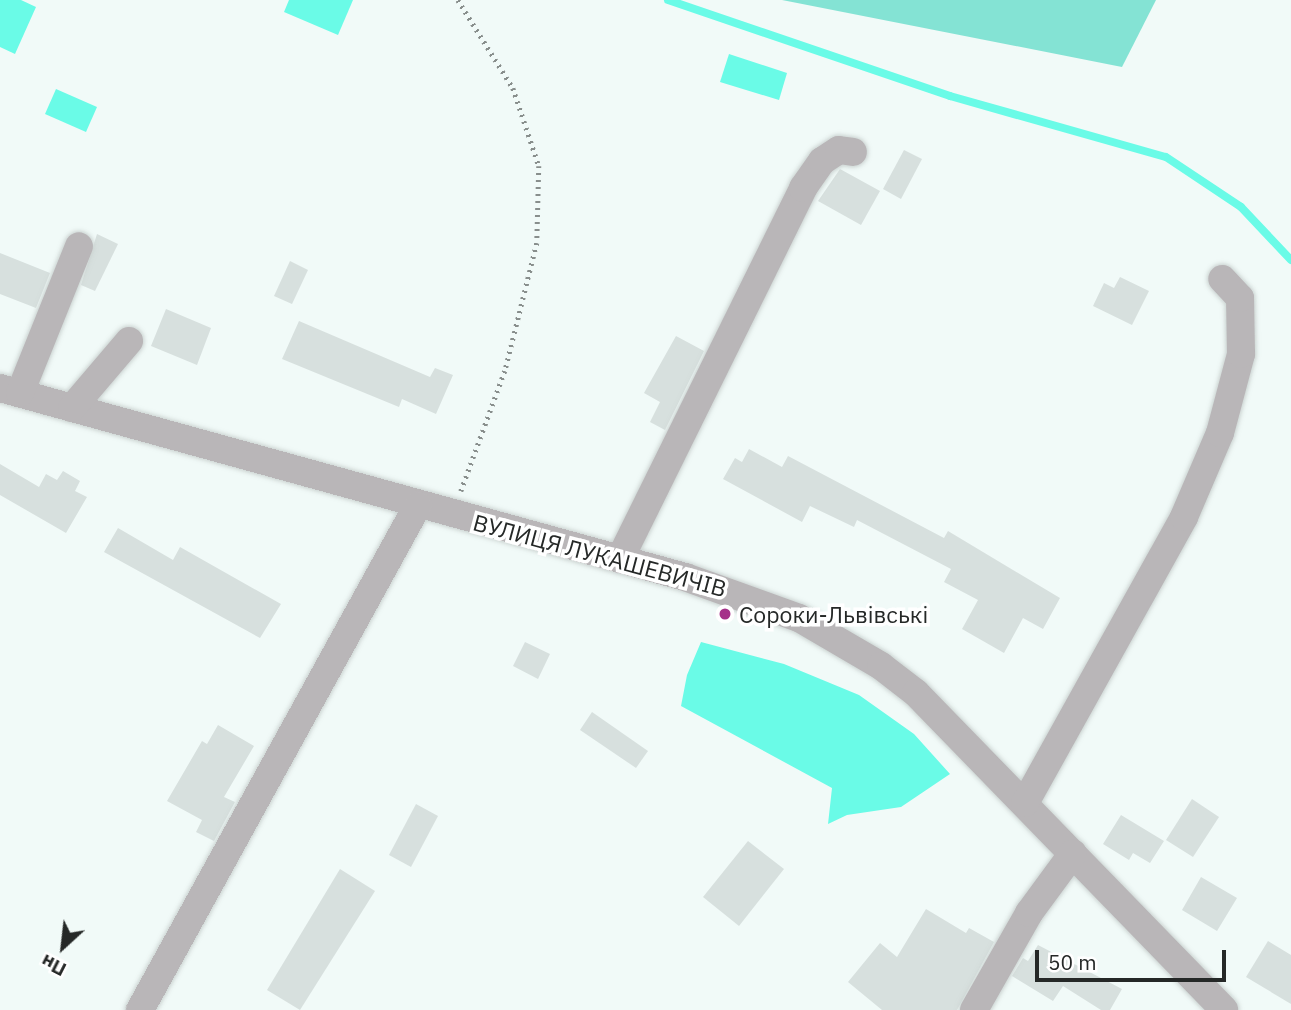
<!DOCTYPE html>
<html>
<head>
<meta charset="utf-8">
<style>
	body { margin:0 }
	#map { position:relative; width:1291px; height:1010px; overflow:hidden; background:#f1faf8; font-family:"IBM Plex Sans",sans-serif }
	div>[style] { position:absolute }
	.green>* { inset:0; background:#84e3d4 }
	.water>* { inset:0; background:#6afbe7 }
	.stream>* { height:8px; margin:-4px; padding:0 4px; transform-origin:4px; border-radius:4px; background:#6afbe7 }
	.building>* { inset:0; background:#d7e0de }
	.path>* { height:4.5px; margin-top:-2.25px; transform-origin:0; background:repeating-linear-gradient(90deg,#888e8c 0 2px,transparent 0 7px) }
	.roads { filter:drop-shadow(0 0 2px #ccd4d2) drop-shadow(0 0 2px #ccd4d2) }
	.minor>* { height:28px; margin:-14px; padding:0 14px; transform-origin:14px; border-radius:14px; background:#b9b6b8 }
	.dots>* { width:19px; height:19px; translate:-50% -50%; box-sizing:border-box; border:4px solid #fff; border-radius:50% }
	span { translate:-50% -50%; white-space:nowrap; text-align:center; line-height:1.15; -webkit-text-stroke:7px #fff; paint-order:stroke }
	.street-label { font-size:23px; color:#252827 }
	.poi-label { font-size:23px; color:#252827 }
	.left { translate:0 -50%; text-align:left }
	.north { position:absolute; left:28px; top:912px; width:70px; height:70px; -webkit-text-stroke:5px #fff; paint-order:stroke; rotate:207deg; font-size:19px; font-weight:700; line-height:28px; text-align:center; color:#252827 }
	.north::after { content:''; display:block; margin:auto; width:24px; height:32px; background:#252827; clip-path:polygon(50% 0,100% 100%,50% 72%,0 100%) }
	.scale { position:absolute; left:1035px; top:950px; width:191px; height:32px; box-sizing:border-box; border:4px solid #252827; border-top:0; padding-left:9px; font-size:21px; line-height:24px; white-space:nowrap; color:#252827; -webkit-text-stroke:5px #fff; paint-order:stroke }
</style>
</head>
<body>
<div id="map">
	<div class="green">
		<div style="clip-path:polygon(782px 0,1156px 0,1122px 67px)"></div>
	</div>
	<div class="water">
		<div style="clip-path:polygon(0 0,21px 0,36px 7px,15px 54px,0 47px)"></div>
		<div style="clip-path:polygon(289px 0,353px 0,338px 35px,284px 12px)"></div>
		<div style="clip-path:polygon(729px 54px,787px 73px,779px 100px,720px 82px)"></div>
		<div style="clip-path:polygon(56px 89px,97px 107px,86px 132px,45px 114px)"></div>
		<div style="clip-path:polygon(701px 642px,784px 664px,859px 695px,914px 734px,950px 774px,901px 807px,847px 815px,828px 824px,832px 788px,681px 706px,687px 675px)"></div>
	</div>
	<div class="stream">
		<div style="left:668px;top:0;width:298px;rotate:18.8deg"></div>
		<div style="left:950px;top:96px;width:224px;rotate:15.8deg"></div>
		<div style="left:1166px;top:157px;width:90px;rotate:33.7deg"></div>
		<div style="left:1241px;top:207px;width:73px;rotate:46.7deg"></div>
	</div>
	<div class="building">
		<div style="clip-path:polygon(904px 150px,922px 159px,901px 199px,883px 189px)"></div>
		<div style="clip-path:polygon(840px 169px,880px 191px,861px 225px,818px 201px)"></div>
		<div style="clip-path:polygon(97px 234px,118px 244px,95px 291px,81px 285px)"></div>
		<div style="clip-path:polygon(0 253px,50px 273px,36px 308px,0 294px)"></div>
		<div style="clip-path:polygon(290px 261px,308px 270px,292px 304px,274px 296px)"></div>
		<div style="clip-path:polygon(1120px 277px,1149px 291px,1132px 325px,1093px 306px,1104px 283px,1114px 288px)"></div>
		<div style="clip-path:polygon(166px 309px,211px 328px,197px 365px,151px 346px)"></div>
		<div style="clip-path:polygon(299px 321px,430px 377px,435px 368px,453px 375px,436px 414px,402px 399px,399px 407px,282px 359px)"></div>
		<div style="clip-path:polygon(676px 336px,704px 351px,665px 430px,650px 422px,660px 402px,644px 393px)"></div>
		<div style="clip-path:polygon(749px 449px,782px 467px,788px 456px,944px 538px,948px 531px,1060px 598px,1043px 629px,1023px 618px,1004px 653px,962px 629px,978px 600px,944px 582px,951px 569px,857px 520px,854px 527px,810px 506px,802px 522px,723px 479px,735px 458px,742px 462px)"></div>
		<div style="clip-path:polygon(0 464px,39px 487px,46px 474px,57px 480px,63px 471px,80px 481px,75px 491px,87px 497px,66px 533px,0 495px)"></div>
		<div style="clip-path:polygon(118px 528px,173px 560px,180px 547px,281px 604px,260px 638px,104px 552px)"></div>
		<div style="clip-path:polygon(525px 642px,550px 654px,538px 679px,513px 666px)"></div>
		<div style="clip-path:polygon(592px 712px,648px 751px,636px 768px,580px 730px)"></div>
		<div style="clip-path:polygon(218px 725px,254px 746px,224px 797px,235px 802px,214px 841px,196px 832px,202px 820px,167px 801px,202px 741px,207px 744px)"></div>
		<div style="clip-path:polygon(1192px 799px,1219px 817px,1193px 857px,1166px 840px)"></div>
		<div style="clip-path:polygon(416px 804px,438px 816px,411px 867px,389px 855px)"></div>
		<div style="clip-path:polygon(1121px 815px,1164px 841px,1150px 863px,1133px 853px,1129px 860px,1103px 844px)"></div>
		<div style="clip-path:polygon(748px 841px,784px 869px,739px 926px,703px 897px)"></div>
		<div style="clip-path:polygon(340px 869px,375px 891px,300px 1010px,267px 990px)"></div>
		<div style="clip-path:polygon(1201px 877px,1237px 898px,1217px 931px,1182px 910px)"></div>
		<div style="clip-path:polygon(926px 909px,966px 933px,969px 928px,994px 942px,957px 1010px,882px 1010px,848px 982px,880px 943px,897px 957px)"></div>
		<div style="clip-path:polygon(1268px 941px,1291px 955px,1291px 1004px,1246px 977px)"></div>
		<div style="clip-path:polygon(1038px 945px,1122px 989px,1110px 1010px,1101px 1010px,1063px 986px,1053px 1001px,1012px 976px,1023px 958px,1028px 961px)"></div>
	</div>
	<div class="path">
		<div style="left:458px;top:0;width:104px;rotate:58deg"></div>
		<div style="left:513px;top:88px;width:82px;rotate:71.6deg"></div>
		<div style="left:539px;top:166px;width:77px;rotate:91.5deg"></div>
		<div style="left:537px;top:243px;width:132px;rotate:104deg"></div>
		<div style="left:505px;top:371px;width:128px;rotate:110.1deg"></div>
	</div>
	<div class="roads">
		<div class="minor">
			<div style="left:0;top:388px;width:711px;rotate:15.42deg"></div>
			<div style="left:685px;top:577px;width:121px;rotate:19.8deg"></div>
			<div style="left:799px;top:618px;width:95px;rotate:30.3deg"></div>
			<div style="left:881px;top:666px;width:44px;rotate:37.6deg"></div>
			<div style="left:916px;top:693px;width:442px;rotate:45.8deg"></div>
			<div style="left:20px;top:393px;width:158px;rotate:-68.1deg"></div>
			<div style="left:72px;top:408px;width:88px;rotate:-49.6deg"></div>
			<div style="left:620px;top:559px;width:414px;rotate:-63.7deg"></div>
			<div style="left:803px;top:188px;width:33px;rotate:-55deg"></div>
			<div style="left:822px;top:161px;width:20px;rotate:-33deg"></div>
			<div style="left:839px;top:150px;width:14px;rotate:8deg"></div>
			<div style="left:1025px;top:803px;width:327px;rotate:-60.9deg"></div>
			<div style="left:1184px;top:517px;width:91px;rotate:-66.8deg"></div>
			<div style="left:1220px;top:433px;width:82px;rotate:-75.1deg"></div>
			<div style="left:1241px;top:354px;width:56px;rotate:-91deg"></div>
			<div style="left:1240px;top:298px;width:26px;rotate:-133deg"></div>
			<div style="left:140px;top:1010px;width:576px;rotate:-61.17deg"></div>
			<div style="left:974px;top:1010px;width:112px;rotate:-60.4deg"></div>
			<div style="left:1029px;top:913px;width:74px;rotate:-53.7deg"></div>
		</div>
	</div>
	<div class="dots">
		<div style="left:725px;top:614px;background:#a53089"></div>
	</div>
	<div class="street-label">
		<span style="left:600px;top:555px;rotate:15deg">ВУЛИЦЯ ЛУКАШЕВИЧІВ</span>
	</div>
	<div class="poi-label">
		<span class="left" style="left:739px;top:614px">Сороки-Львівські</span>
	</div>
	<div class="north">Пн</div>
	<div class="scale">50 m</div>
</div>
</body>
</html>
